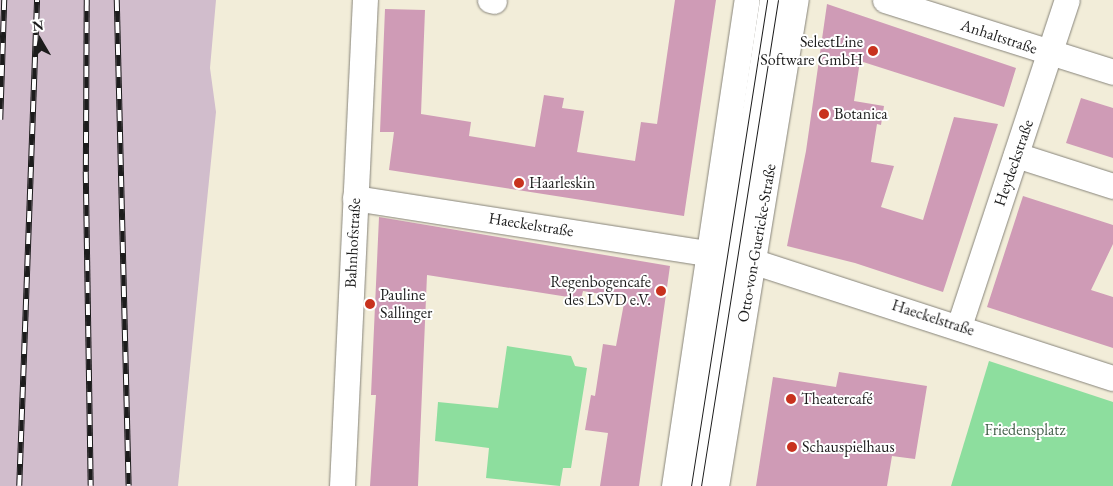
<!DOCTYPE html>
<html>
<head>
<meta charset="utf-8">
<style>
	body { margin:0 }
	#map { position:relative; width:1113px; height:486px; overflow:hidden; background:#f2edd9; font-family:"EB Garamond",serif }
	div>[style] { position:absolute }
	.industrial>* { inset:0; background:#d1bdcc }
	.green>* { inset:0; background:#8dde9e }
	.building>* { inset:0; background:#cf9bb6 }
	.roads { filter:drop-shadow(0 0 1px #87847a) drop-shadow(0 0 1px #87847a) }
	.minor>* { height:25px; margin:-12.5px; padding:0 12.5px; transform-origin:12.5px; border-radius:12.5px; background:#fff }
	.tram>* { height:1px; margin:-0.5px; padding:0 0.5px; transform-origin:0.5px; border-radius:0.5px; background:#1c1c1c }
	.rail>* { height:5.5px; margin-top:-2.75px; transform-origin:0; background:repeating-linear-gradient(90deg,#fff 0 11px,#1c1c1c 0 22px); box-sizing:border-box; border-block:1px solid #1c1c1c }
	.dots>* { width:14px; height:14px; translate:-50% -50%; box-sizing:border-box; border:2px solid #fff; border-radius:50% }
	span { translate:-50% -50%; white-space:nowrap; text-align:center; line-height:1.15; -webkit-text-stroke:4px #fff; paint-order:stroke }
	.street-label { font-size:16px; color:#1c1c1c }
	.poi-label { font-size:16px; color:#1c1c1c }
	.right { translate:-100% -50%; text-align:right }
	.left { translate:0 -50%; text-align:left }
	.park-label { font-size:16px; color:#44604a }
	.north { position:absolute; left:15px; top:15px; width:50px; height:50px; -webkit-text-stroke:4px #fff; paint-order:stroke; rotate:352deg; font-size:14px; font-weight:700; line-height:20px; text-align:center; color:#1c1c1c }
	.north::after { content:''; display:block; margin:auto; width:18px; height:22px; background:#1c1c1c; clip-path:polygon(50% 0,100% 100%,50% 72%,0 100%) }
</style>
</head>
<body>
<div id="map">
	<div class="industrial">
		<div style="clip-path:polygon(0 0,216px 0,210px 68px,216px 112px,178px 486px,0 486px)"></div>
	</div>
	<div class="green">
		<div style="clip-path:polygon(507px 346px,571px 356px,575px 366px,587px 368px,571px 468px,563px 468px,560px 486px,486px 478px,489px 448px,435px 441px,438px 402px,498px 408px)"></div>
		<div style="clip-path:polygon(989px 361px,1113px 402px,1113px 486px,951px 486px)"></div>
	</div>
	<div class="building">
		<div style="clip-path:polygon(675px 0,716px 0,684px 216px,389px 170px,394px 132px,380px 132px,385px 9px,425px 10px,421px 114px,471px 122px,469px 136px,535px 147px,544px 95px,564px 98px,562px 108px,584px 111px,577px 152px,635px 161px,641px 122px,657px 124px)"></div>
		<div style="clip-path:polygon(827px 4px,1016px 68px,1004px 107px,860px 61px,854px 101px,884px 106px,881px 125px,877px 124px,871px 162px,894px 166px,881px 207px,923px 220px,954px 117px,998px 124px,943px 292px,855px 263px,787px 246px,806px 151px)"></div>
		<div style="clip-path:polygon(1081px 98px,1113px 108px,1113px 158px,1066px 143px)"></div>
		<div style="clip-path:polygon(1023px 196px,1113px 225px,1113px 244px,1091px 290px,1113px 297px,1113px 348px,987px 307px)"></div>
		<div style="clip-path:polygon(379px 217px,670px 266px,639px 486px,600px 486px,608px 433px,585px 430px,591px 395px,595px 396px,603px 344px,616px 346px,625px 298px,583px 291px,581px 299px,427px 275px,418px 486px,370px 486px,376px 395px,371px 395px)"></div>
		<div style="clip-path:polygon(839px 372px,927px 386px,915px 459px,892px 456px,887px 486px,756px 486px,773px 377px,836px 387px)"></div>
	</div>
	<div class="roads">
		<div class="minor">
			<div style="left:490px;top:0;width:4px;rotate:14deg"></div>
			<div style="left:885px;top:0;width:239px;rotate:17.5deg"></div>
			<div style="left:1016px;top:155px;width:102px;rotate:17.7deg"></div>
			<div style="left:355px;top:198px;width:357px;rotate:8.9deg"></div>
			<div style="left:752px;top:261px;width:379px;rotate:18deg"></div>
			<div style="left:959px;top:326px;width:343px;rotate:-71.7deg"></div>
			<div style="left:342px;top:486px;width:487px;rotate:-87.3deg"></div>
			<div style="left:674px;top:486px;width:491px;rotate:-81.5deg"></div>
			<div style="left:696px;top:486px;width:492px;rotate:-81.1deg"></div>
			<div style="left:716px;top:486px;width:493px;rotate:-80.7deg"></div>
		</div>
	</div>
	<div class="tram">
		<div style="left:691px;top:486px;width:492px;rotate:-81.1deg"></div>
		<div style="left:701px;top:486px;width:492px;rotate:-81deg"></div>
	</div>
	<div class="rail">
		<div style="left:87px;top:0;width:172px;rotate:90.3deg"></div>
		<div style="left:86px;top:172px;width:314px;rotate:89.1deg"></div>
		<div style="left:117px;top:0;width:486px;rotate:88.6deg"></div>
		<div style="left:0;top:120px;width:120px;rotate:-88.1deg"></div>
		<div style="left:19px;top:486px;width:486px;rotate:-87.9deg"></div>
	</div>
	<div class="dots">
		<div style="left:873px;top:51px;background:#c8321e"></div>
		<div style="left:824px;top:114px;background:#c8321e"></div>
		<div style="left:519px;top:183px;background:#c8321e"></div>
		<div style="left:661px;top:291px;background:#c8321e"></div>
		<div style="left:370px;top:304px;background:#c8321e"></div>
		<div style="left:791px;top:399px;background:#c8321e"></div>
		<div style="left:792px;top:447px;background:#c8321e"></div>
	</div>
	<div class="street-label">
		<span style="left:999px;top:37px;rotate:18deg">Anhaltstraße</span>
		<span style="left:1014px;top:163px;rotate:-71deg">Heydeckstraße</span>
		<span style="left:531px;top:225px;rotate:9deg">Haeckelstraße</span>
		<span style="left:353px;top:243px;rotate:-87deg">Bahnhofstraße</span>
		<span style="left:757px;top:243px;rotate:-80deg">Otto-von-Guericke-Straße</span>
		<span style="left:933px;top:318px;rotate:18deg">Haeckelstraße</span>
	</div>
	<div class="poi-label">
		<span class="right" style="left:863px;top:51px">SelectLine<br>Software GmbH</span>
		<span class="left" style="left:834px;top:114px">Botanica</span>
		<span class="left" style="left:529px;top:183px">Haarleskin</span>
		<span class="right" style="left:651px;top:291px">Regenbogencafe<br>des LSVD e.V.</span>
		<span class="left" style="left:380px;top:304px">Pauline<br>Sallinger</span>
		<span class="left" style="left:801px;top:399px">Theatercafé</span>
		<span class="left" style="left:802px;top:447px">Schauspielhaus</span>
	</div>
	<div class="park-label">
		<span style="left:1025px;top:430px">Friedensplatz</span>
	</div>
	<div class="north">N</div>
</div>
</body>
</html>
